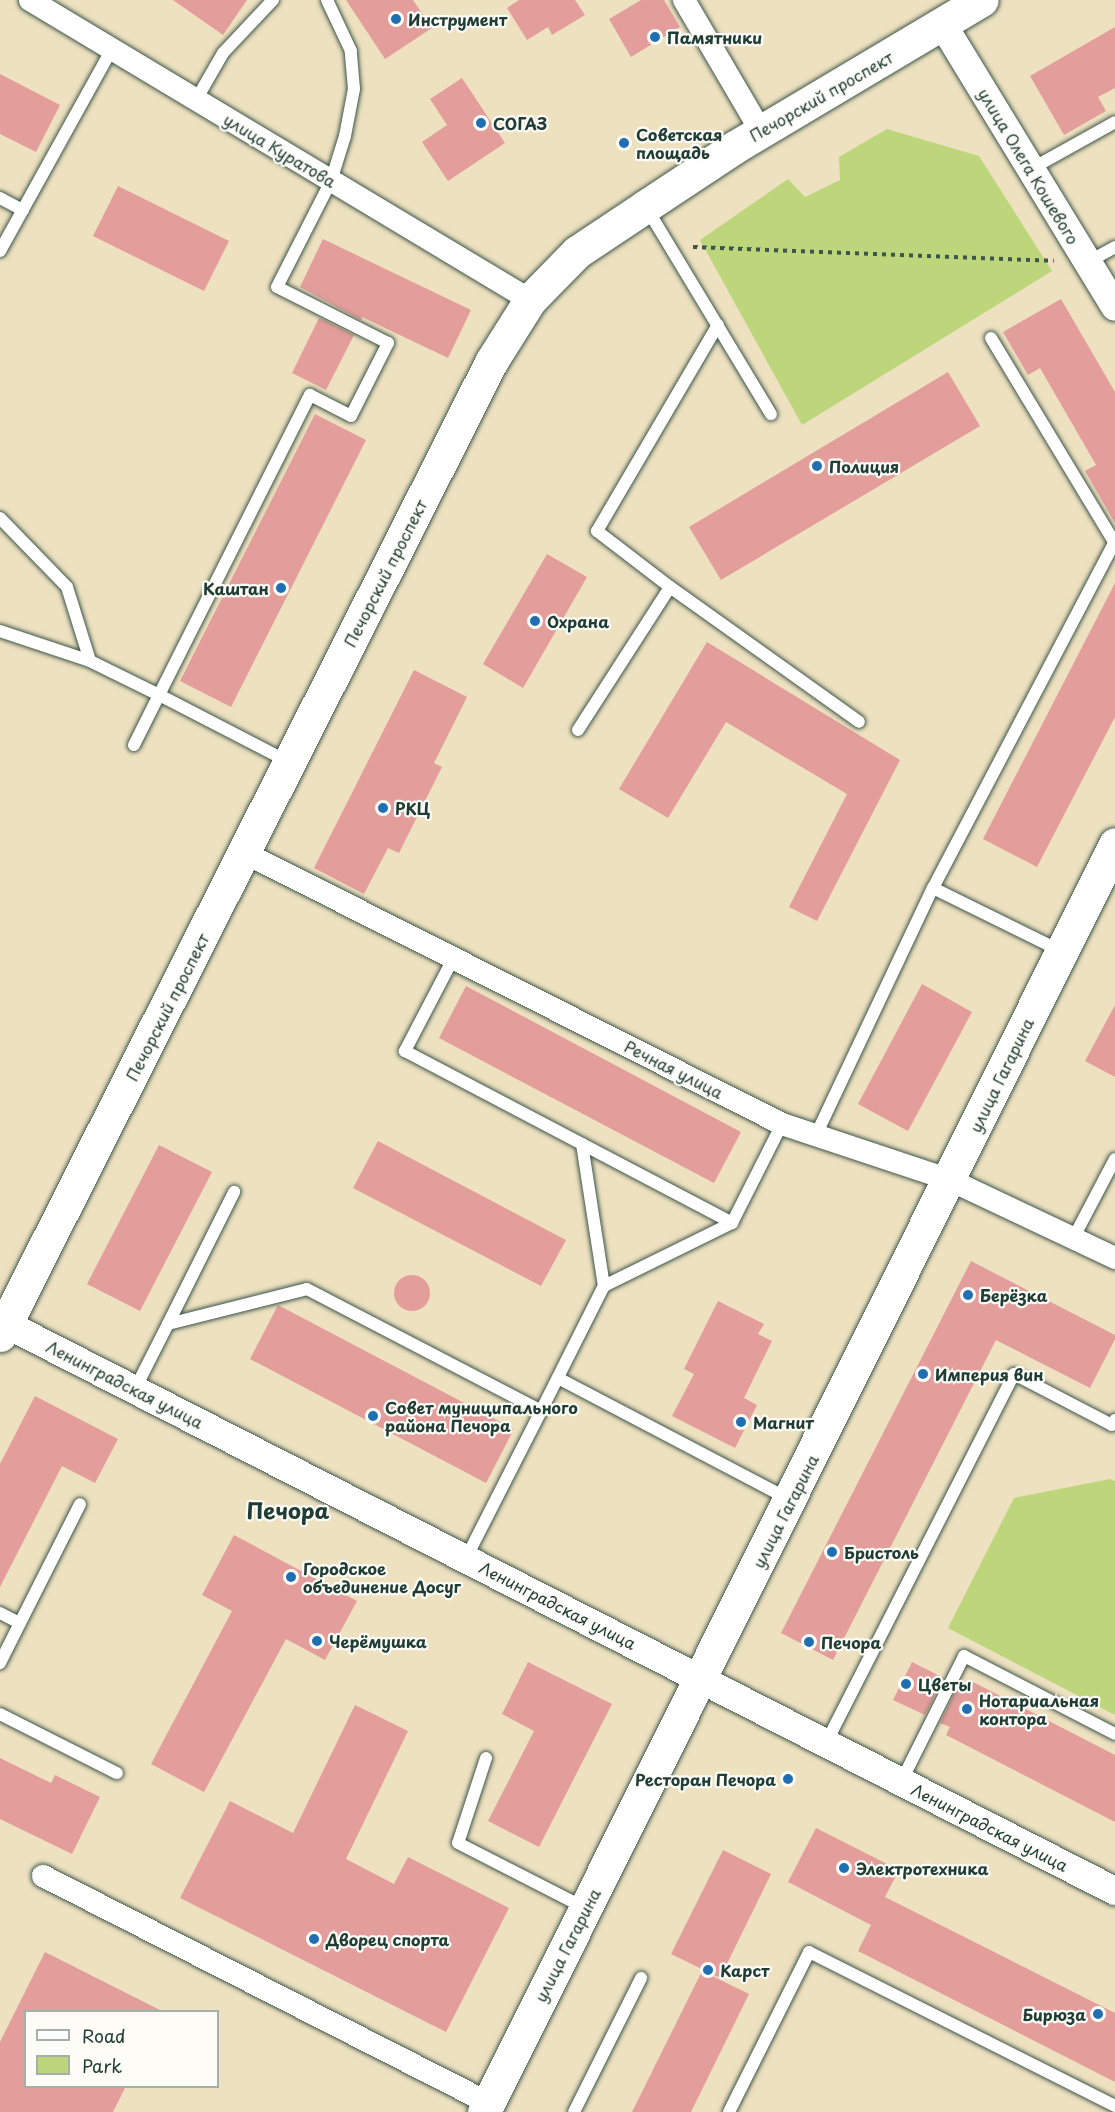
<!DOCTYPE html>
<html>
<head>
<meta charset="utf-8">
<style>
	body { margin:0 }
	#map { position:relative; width:1115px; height:2112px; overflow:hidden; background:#ede1c0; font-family:"Playpen Sans",sans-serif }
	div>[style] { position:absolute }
	.green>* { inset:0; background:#bdd67b }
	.building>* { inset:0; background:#e39e9c }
	.round { border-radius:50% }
	.path>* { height:4px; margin-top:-2px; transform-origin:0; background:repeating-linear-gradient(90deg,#3e5649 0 4.5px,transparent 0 9px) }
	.roads { filter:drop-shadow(0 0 2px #3e5649) drop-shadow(0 0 2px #3e5649) }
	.service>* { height:12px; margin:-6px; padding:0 6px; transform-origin:6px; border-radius:6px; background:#fff }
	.minor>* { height:22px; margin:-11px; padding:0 11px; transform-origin:11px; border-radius:11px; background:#fff }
	.tertiary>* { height:28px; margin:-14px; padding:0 14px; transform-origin:14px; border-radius:14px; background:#fff }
	.secondary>* { height:33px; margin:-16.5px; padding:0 16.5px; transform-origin:16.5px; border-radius:16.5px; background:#fff }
	.dots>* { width:16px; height:16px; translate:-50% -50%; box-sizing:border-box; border:3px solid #fdfcf7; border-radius:50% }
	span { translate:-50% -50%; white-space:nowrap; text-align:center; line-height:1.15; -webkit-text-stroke:4.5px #fdfcf7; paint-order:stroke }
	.poi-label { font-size:16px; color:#1f3d34; font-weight:700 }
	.left { translate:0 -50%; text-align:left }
	.right { translate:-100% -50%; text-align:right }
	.street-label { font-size:16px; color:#1f3d34 }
	.district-label { font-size:22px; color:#1f3d34; font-weight:700 }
	.legend { position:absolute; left:24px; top:2010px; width:195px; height:78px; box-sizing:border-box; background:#fdfcf7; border:2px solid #a4b0a9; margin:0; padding:8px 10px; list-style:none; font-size:18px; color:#1f3d34 }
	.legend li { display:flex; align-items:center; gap:12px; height:30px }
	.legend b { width:30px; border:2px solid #a4b0a9 }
</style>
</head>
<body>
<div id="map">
	<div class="green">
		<div style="clip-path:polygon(887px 129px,979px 156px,1052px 271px,802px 425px,700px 240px,788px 179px,805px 197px,840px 180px,839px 157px)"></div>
		<div style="clip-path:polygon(1110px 1479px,1115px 1481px,1115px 1715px,948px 1628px,1014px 1498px)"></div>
	</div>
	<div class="building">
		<div style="clip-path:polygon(173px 0,247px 0,223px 35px)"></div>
		<div style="clip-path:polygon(346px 0,413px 0,432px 28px,385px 59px)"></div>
		<div style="clip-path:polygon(519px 0,575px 0,585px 15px,552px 35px,548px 27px,527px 40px,507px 8px)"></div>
		<div style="clip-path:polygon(641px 0,664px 0,680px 27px,631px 57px,609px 19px)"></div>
		<div style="clip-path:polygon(1115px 27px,1115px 88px,1098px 97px,1106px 111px,1064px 135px,1030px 76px)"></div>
		<div style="clip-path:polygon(0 74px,60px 105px,36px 152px,0 134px)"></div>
		<div style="clip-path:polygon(462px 78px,505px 143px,448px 181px,422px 142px,447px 125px,430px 99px)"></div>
		<div style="clip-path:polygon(118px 186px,229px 241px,204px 291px,93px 236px)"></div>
		<div style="clip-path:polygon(323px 239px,471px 310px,448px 358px,362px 317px,361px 320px,300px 287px)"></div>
		<div style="clip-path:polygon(1061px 299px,1115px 392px,1115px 523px,1085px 471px,1096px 465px,1040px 368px,1028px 375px,1003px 332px)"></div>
		<div style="clip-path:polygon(319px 318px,354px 335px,326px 390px,292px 373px)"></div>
		<div style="clip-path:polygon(948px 372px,980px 426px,721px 580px,689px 527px)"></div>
		<div style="clip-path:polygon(315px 414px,366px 440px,231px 707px,180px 681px)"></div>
		<div style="clip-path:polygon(547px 554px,587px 577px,523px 688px,483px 664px)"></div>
		<div style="clip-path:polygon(1115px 583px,1115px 717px,1037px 867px,983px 839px)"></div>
		<div style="clip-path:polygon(707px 642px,900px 760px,817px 921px,789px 907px,847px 794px,726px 722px,668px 818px,619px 789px)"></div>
		<div style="clip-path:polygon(414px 670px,467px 697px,434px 763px,442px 767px,399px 853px,388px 848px,364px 894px,314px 868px)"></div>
		<div style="clip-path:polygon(922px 984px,972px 1012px,908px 1131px,858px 1104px)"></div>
		<div style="clip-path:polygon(466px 986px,741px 1132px,714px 1183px,439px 1038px)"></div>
		<div style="clip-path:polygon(1115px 1005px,1115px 1077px,1085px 1061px)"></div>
		<div style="clip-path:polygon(378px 1141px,566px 1240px,541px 1286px,353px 1188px)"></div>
		<div style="clip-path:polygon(159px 1145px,212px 1172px,140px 1311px,87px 1284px)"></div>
		<div style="clip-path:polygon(971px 1261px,1115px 1335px,1115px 1339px,1090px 1388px,996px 1340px,833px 1660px,781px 1633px)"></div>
		<div class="round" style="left:394px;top:1275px;width:36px;height:36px"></div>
		<div style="clip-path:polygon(718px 1301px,764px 1324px,758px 1334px,772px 1341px,744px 1398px,757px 1405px,735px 1448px,672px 1416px,694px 1374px,684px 1369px)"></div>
		<div style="clip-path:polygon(278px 1305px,514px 1429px,486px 1483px,250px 1359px)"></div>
		<div style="clip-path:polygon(35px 1396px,118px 1439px,95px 1483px,62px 1466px,0 1587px,0 1464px)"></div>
		<div style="clip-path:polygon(234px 1535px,357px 1601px,325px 1660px,286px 1639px,204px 1792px,151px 1764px,232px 1611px,202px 1595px)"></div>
		<div style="clip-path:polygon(528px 1662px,612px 1704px,539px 1847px,488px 1821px,534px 1731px,502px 1714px)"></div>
		<div style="clip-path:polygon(912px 1662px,944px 1678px,925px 1715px,893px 1700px)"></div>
		<div style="clip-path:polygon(973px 1682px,1115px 1755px,1115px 1822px,946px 1735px,950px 1727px,940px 1723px,958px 1686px,968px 1691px)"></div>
		<div style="clip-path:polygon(355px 1705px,408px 1731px,346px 1859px,394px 1884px,408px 1857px,509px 1908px,446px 2032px,180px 1898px,230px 1801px,293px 1833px)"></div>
		<div style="clip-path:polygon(0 1758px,51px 1783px,55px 1775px,100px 1797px,72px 1854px,0 1819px)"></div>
		<div style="clip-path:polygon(816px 1828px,899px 1870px,885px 1897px,1115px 2013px,1115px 2082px,858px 1951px,871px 1925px,788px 1882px)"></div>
		<div style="clip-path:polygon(723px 1850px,771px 1874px,720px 1978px,671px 1954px)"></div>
		<div style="clip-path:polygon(45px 1952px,164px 2012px,26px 2012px,26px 2086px,126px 2086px,113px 2112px,0 2112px,0 2042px)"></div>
		<div style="clip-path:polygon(702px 1971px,749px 1994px,691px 2112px,632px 2112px)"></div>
	</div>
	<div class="path">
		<div style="left:693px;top:247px;width:361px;rotate:2.2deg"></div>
	</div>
	<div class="roads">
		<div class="service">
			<div style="left:196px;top:100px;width:54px;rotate:-60.1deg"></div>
			<div style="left:223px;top:53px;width:73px;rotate:-46.7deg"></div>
			<div style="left:1031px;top:169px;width:96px;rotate:-29.2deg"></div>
			<div style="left:0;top:198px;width:26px;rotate:28deg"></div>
			<div style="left:646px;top:207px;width:242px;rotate:58.9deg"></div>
			<div style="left:0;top:251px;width:231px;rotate:-61deg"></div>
			<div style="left:1088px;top:262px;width:31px;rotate:-29deg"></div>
			<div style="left:991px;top:338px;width:236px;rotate:58.9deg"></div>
			<div style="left:0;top:518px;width:96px;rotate:45.8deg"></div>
			<div style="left:67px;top:587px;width:77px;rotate:72.7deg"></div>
			<div style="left:90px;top:661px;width:77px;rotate:26.2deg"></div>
			<div style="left:159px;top:695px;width:56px;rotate:116.6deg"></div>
			<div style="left:670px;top:587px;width:232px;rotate:35.5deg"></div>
			<div style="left:0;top:631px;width:95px;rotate:18.4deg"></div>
			<div style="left:578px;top:730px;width:170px;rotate:-57.2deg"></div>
			<div style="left:670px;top:587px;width:92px;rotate:-142.5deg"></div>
			<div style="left:597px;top:531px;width:239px;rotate:-59.6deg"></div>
			<div style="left:287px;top:761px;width:144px;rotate:-152.7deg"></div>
			<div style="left:159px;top:695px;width:336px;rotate:-63.3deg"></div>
			<div style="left:310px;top:395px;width:46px;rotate:27.1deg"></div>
			<div style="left:351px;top:416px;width:82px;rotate:-63.1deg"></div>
			<div style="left:388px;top:343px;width:124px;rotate:-153.2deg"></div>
			<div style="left:277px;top:287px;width:119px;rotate:-63deg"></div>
			<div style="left:331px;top:181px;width:47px;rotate:-72.7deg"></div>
			<div style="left:345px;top:136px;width:48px;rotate:-79.2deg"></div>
			<div style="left:354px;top:89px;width:38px;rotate:-95deg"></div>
			<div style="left:351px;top:51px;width:56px;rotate:-115.2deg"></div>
			<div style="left:933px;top:888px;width:143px;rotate:26.2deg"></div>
			<div style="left:453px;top:959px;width:104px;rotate:117.6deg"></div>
			<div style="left:405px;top:1051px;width:369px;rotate:27.7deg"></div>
			<div style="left:816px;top:1135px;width:273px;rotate:-64.7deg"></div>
			<div style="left:933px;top:888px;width:392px;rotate:-62.3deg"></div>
			<div style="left:582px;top:1144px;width:144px;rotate:81.2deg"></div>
			<div style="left:1074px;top:1237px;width:88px;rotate:-62.3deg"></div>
			<div style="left:168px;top:1324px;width:148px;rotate:-63.4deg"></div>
			<div style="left:558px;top:1378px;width:259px;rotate:27.7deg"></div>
			<div style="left:135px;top:1389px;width:73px;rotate:-63.1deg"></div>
			<div style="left:168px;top:1324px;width:143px;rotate:-14.1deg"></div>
			<div style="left:307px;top:1289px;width:264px;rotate:27.5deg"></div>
			<div style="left:541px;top:1411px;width:165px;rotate:117deg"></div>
			<div style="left:541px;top:1411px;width:140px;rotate:-63.3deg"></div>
			<div style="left:604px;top:1286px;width:143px;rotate:-26.2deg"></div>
			<div style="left:732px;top:1223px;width:111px;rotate:-63.2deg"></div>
			<div style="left:0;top:1613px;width:22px;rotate:27deg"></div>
			<div style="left:20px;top:1623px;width:45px;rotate:116.6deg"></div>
			<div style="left:20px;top:1623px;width:133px;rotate:-63.2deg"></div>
			<div style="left:0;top:1714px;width:131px;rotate:26.8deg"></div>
			<div style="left:826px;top:1743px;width:414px;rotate:-63deg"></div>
			<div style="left:1014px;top:1374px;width:110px;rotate:27.5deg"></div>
			<div style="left:1112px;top:1425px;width:6px;rotate:-59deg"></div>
			<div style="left:486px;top:1758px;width:89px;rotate:108.2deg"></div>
			<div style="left:458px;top:1843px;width:143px;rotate:27.1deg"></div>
			<div style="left:901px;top:1782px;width:141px;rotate:-63.4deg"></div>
			<div style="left:964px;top:1656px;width:170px;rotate:27.3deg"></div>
			<div style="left:574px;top:2112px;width:150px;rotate:-63.4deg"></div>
			<div style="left:729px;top:2112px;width:179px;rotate:-63.4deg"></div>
			<div style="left:809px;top:1952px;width:343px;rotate:26.7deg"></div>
		</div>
		<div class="minor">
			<div style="left:30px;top:0;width:583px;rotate:30.96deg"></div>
			<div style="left:684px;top:0;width:152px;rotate:59.6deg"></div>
			<div style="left:245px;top:853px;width:602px;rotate:26.78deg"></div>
			<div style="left:782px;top:1124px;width:177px;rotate:18.4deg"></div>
			<div style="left:950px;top:1180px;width:183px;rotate:25.3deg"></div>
			<div style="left:43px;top:1876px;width:500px;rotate:27deg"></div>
		</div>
		<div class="tertiary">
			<div style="left:943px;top:25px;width:330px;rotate:58.6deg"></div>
			<div style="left:0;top:1321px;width:1252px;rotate:27.08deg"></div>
		</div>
		<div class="secondary">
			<div style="left:0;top:1335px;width:1090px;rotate:-63.22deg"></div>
			<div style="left:491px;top:362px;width:73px;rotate:-57.8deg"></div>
			<div style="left:530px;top:300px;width:67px;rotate:-45.6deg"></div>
			<div style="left:577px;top:252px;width:83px;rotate:-33.7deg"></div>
			<div style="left:646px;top:206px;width:107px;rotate:-33.5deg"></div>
			<div style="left:735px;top:147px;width:287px;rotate:-30.8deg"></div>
			<div style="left:484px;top:2112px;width:1416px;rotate:-63.54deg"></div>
		</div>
	</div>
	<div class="dots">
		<div style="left:396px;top:19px;background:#1f6fb2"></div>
		<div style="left:655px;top:37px;background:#1f6fb2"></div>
		<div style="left:481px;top:123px;background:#1f6fb2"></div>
		<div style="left:624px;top:143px;background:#1f6fb2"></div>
		<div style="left:817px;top:466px;background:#1f6fb2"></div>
		<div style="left:281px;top:588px;background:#1f6fb2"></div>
		<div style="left:535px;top:621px;background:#1f6fb2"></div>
		<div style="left:383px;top:808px;background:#1f6fb2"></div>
		<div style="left:968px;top:1295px;background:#1f6fb2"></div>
		<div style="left:923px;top:1374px;background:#1f6fb2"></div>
		<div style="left:373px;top:1416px;background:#1f6fb2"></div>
		<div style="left:741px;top:1422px;background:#1f6fb2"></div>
		<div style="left:832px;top:1552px;background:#1f6fb2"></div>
		<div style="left:291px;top:1577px;background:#1f6fb2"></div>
		<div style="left:317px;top:1641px;background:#1f6fb2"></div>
		<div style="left:809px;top:1642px;background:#1f6fb2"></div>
		<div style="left:906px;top:1684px;background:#1f6fb2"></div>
		<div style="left:967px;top:1709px;background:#1f6fb2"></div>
		<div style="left:788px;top:1779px;background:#1f6fb2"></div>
		<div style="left:844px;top:1868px;background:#1f6fb2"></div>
		<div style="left:314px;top:1939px;background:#1f6fb2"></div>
		<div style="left:708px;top:1970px;background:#1f6fb2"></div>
		<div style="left:1098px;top:2014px;background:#1f6fb2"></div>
	</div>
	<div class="poi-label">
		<span class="left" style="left:408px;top:19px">Инструмент</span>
		<span class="left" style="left:667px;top:37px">Памятники</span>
		<span class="left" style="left:493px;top:123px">СОГАЗ</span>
		<span class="left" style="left:636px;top:143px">Советская<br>площадь</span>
		<span class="left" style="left:829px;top:466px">Полиция</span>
		<span class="right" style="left:269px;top:588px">Каштан</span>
		<span class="left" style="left:547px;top:621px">Охрана</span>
		<span class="left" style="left:395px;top:808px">РКЦ</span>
		<span class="left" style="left:980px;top:1295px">Берёзка</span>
		<span class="left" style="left:935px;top:1374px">Империя вин</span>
		<span class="left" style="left:385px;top:1416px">Совет муниципального<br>района Печора</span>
		<span class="left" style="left:753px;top:1422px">Магнит</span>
		<span class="left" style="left:844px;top:1552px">Бристоль</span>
		<span class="left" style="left:303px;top:1577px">Городское<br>объединение Досуг</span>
		<span class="left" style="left:329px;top:1641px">Черёмушка</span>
		<span class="left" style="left:821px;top:1642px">Печора</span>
		<span class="left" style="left:918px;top:1684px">Цветы</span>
		<span class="left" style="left:979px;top:1709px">Нотариальная<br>контора</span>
		<span class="right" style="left:776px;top:1779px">Ресторан Печора</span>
		<span class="left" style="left:856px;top:1868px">Электротехника</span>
		<span class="left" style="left:326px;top:1939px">Дворец спорта</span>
		<span class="left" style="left:720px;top:1970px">Карст</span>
		<span class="right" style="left:1086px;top:2014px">Бирюза</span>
	</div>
	<div class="street-label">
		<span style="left:821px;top:96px;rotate:-30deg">Печорский проспект</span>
		<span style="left:280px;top:150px;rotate:31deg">улица Куратова</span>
		<span style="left:1029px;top:166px;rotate:59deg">улица Олега Кошевого</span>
		<span style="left:385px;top:573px;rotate:-63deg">Печорский проспект</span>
		<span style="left:167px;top:1007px;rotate:-63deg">Печорский проспект</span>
		<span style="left:674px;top:1069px;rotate:27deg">Речная улица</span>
		<span style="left:1001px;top:1075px;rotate:-64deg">улица Гагарина</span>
		<span style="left:125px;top:1384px;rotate:27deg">Ленинградская улица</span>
		<span style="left:785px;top:1511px;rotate:-63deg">улица Гагарина</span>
		<span style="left:558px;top:1605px;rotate:27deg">Ленинградская улица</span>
		<span style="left:990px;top:1827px;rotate:27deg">Ленинградская улица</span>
		<span style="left:567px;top:1945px;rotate:-63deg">улица Гагарина</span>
	</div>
	<div class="district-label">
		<span style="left:288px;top:1510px">Печора</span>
	</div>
	<ul class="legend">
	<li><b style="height:8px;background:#fff"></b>Road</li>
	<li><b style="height:16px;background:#bdd67b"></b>Park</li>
	</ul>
</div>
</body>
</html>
